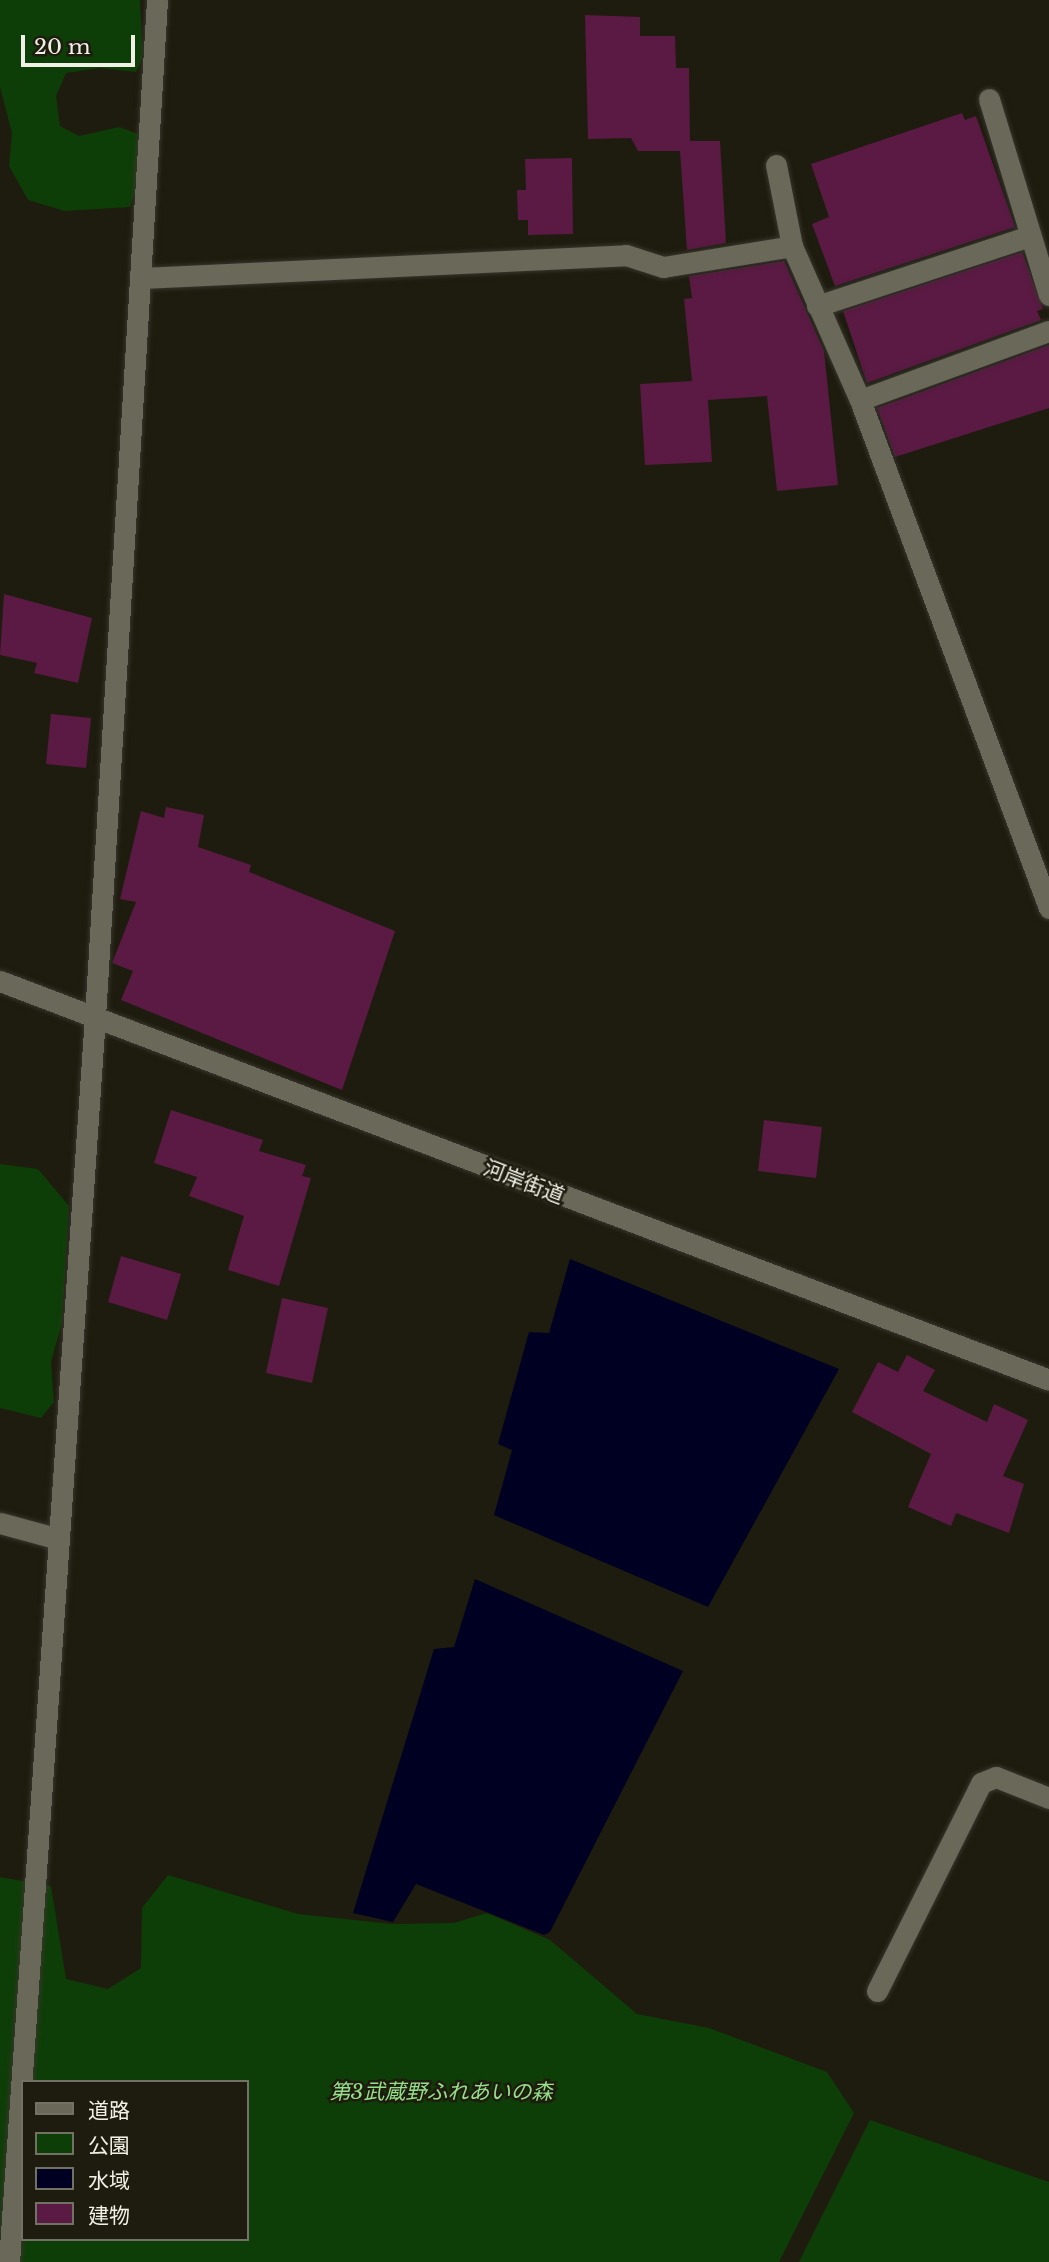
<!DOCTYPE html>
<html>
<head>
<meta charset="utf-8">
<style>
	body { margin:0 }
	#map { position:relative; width:1049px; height:2262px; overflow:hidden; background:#1e1c0e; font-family:"Libre Baskerville","Noto Sans JP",serif }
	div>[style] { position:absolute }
	.green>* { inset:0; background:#0e3e07 }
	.water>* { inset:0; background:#002 }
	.building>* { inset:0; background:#5a1a43 }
	.roads { filter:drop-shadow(0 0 2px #37352e) drop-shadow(0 0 2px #37352e) }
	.minor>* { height:21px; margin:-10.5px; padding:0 10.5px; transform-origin:10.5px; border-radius:10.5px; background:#6a6858 }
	span { translate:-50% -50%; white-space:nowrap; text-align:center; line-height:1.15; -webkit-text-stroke:5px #1e1c0e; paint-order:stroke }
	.street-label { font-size:21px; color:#f1f0e7 }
	.park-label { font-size:21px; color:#95de8a; font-style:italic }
	.legend { position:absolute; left:21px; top:2080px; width:228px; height:161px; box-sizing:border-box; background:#1e1c0e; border:2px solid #727165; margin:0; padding:9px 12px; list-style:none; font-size:21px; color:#f1f0e7 }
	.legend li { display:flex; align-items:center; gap:14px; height:35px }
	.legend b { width:35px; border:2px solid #727165 }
	.scale { position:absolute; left:21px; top:35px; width:114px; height:32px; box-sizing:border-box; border:4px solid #f1f0e7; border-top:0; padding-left:9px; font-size:21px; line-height:24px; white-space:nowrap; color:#f1f0e7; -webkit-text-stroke:5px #1e1c0e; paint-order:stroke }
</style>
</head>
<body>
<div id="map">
	<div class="green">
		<div style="clip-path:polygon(0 0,140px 0,143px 57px,136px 72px,100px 68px,66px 73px,56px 96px,60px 126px,79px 136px,119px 127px,141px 135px,137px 186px,130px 207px,65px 211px,28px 200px,9px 166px,12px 133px,0 87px)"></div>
		<div style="clip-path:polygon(0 1164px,38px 1169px,69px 1206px,62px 1323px,51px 1362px,54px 1402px,41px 1418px,0 1408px)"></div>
		<div style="clip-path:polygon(evenodd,168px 1875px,298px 1914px,392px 1924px,454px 1923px,487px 1913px,550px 1940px,637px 2014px,709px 2028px,827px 2072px,854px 2113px,779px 2262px,0 2262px,0 1877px,51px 1886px,66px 1979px,108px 1989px,141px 1968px,142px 1908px,168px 1875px,23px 2082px,247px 2082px,247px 2239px,23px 2239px,23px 2082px)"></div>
		<div style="clip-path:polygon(870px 2120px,1049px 2182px,1049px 2262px,799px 2262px)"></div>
	</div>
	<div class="water">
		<div style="clip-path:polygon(570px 1259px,839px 1369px,708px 1607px,494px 1515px,512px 1450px,498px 1444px,529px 1332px,549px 1333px)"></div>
		<div style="clip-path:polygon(475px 1579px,683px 1671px,550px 1932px,544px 1935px,416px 1884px,393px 1922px,353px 1913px,434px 1649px,454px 1647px)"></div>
	</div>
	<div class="building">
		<div style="clip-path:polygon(585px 15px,640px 17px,640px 36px,675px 36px,676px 68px,689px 68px,690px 141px,720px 141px,726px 243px,687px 250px,680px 151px,638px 151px,631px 138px,588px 139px)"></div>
		<div style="clip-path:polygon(962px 113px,965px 120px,976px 116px,1015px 227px,835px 286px,812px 224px,829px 217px,811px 164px)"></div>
		<div style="clip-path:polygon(572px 158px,573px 234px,528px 235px,528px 220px,518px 220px,517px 190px,526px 190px,525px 159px)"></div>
		<div style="clip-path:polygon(1022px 252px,1043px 309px,1037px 311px,1041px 320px,867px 383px,843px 311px)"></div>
		<div style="clip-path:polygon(784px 261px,824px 351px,838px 485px,777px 491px,767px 396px,708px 400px,712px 462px,645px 465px,640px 384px,692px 381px,684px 299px,692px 298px,689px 276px)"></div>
		<div style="clip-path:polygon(1049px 345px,1049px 408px,895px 457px,877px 408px)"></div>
		<div style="clip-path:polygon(4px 594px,92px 618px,78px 683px,34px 673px,37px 663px,0 655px)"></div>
		<div style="clip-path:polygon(51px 714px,91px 718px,86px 768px,46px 764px)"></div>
		<div style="clip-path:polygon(166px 807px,204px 815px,198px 847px,251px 865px,249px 872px,395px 931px,342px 1090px,121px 1000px,133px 971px,112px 963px,136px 902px,120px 899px,141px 811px,164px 818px)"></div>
		<div style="clip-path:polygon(171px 1110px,263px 1140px,259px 1151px,306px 1165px,302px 1176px,311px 1178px,279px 1286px,228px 1270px,244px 1216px,189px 1196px,197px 1177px,154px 1163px)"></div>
		<div style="clip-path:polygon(764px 1120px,822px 1127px,816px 1178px,758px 1171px)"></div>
		<div style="clip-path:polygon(121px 1256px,181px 1274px,167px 1320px,108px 1302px)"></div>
		<div style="clip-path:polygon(282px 1298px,328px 1308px,312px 1383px,266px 1373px)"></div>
		<div style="clip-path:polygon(907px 1355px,935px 1370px,923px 1391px,987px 1422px,994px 1404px,1028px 1420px,1003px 1476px,1024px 1484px,1009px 1533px,956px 1513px,951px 1526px,908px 1507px,931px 1454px,852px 1412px,878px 1362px,898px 1372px)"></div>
	</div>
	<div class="roads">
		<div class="minor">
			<div style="left:989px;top:99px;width:205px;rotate:73deg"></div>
			<div style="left:776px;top:165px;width:83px;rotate:78.8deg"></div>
			<div style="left:792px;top:246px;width:168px;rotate:66.2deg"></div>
			<div style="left:860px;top:400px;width:542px;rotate:69.59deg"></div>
			<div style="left:142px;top:278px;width:485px;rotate:-2.7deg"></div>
			<div style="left:626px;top:255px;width:39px;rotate:18deg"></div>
			<div style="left:663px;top:267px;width:131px;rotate:-9.2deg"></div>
			<div style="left:817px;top:306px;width:224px;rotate:-18.2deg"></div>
			<div style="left:860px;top:400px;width:201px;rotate:-20.1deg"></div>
			<div style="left:0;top:981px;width:1122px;rotate:20.82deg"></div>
			<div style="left:0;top:1523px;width:61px;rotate:15.2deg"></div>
			<div style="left:877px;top:1991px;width:233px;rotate:-63.4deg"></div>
			<div style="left:981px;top:1783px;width:16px;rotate:-22deg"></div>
			<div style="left:996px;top:1777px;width:57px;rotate:21.6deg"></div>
			<div style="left:9px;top:2262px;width:1248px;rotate:-86.05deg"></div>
			<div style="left:95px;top:1017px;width:1019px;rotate:-86.51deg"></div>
		</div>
	</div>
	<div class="street-label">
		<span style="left:524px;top:1182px;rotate:21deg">河岸街道</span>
	</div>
	<div class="park-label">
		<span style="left:441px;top:2092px">第3武蔵野ふれあいの森</span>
	</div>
	<ul class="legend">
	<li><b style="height:9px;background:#6a6858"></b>道路</li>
	<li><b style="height:19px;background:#0e3e07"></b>公園</li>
	<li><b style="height:19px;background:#002"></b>水域</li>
	<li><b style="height:19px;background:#5a1a43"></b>建物</li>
	</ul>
	<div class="scale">20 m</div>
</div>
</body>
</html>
